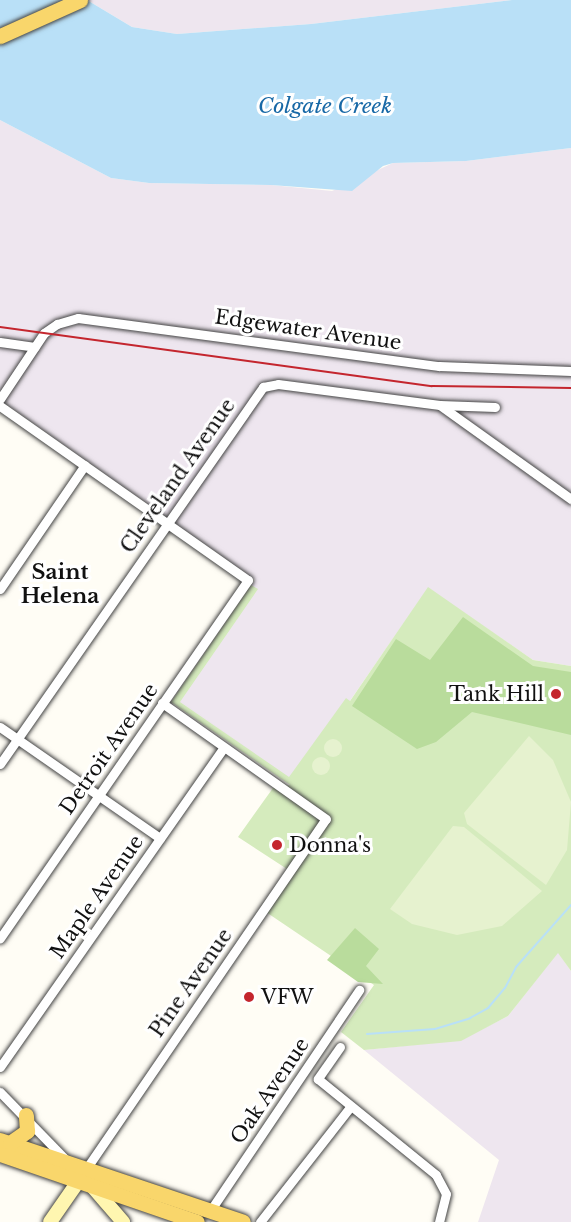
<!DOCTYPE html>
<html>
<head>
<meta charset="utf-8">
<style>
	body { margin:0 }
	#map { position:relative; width:571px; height:1222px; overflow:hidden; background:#fffdf5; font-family:"Libre Baskerville",serif }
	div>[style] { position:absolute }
	.industrial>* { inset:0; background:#eee6ef }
	.green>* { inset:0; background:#d5ebbd }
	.forest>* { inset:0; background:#b9dc9c }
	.pitch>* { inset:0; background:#e6f2cf }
	.round { border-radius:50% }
	.water>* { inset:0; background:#b9e0f7 }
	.stream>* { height:2px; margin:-1px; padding:0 1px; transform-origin:1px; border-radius:1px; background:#b9e0f7 }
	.roads { filter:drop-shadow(0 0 2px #444) drop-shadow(0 0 2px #444) }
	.street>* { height:9px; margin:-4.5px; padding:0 4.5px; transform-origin:4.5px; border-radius:4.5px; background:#fff }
	.secondary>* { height:14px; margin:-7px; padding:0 7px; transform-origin:7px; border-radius:7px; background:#fff6b0 }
	.primary>* { height:15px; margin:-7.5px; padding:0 7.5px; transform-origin:7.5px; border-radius:7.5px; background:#f9d66b }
	.rail>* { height:2px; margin:-1px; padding:0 1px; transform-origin:1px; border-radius:1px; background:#c4262e }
	.dots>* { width:16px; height:16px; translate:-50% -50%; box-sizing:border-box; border:3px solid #fff; border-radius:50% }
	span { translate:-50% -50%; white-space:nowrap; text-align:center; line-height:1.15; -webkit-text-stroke:6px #fff; paint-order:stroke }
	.street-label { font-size:20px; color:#111 }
	.poi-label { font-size:20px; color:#111 }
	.right { translate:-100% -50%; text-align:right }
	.left { translate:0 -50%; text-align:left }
	.water-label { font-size:21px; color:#1768a6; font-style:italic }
	.neighbourhood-label { font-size:21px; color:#111; font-weight:700 }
</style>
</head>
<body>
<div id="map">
	<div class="industrial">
		<div style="clip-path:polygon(87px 0,512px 0,311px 24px,177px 34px,132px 27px)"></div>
		<div style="clip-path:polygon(0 120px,111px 178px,149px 183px,271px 185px,332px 191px,393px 163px,466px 161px,571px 148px,571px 666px,533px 660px,428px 588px,291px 786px,171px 702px,255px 580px,0 400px)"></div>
		<div style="clip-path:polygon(558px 952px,571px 971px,571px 1222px,478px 1222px,499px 1160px,364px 1050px,461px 1040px,508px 1016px)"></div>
	</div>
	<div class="green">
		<div style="clip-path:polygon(251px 585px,258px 589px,180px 702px,289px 777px,346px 698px,350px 701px,428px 587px,533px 660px,571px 666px,571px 971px,558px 953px,508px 1016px,461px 1041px,364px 1050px,341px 1032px,374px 985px,260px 908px,287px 869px,238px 837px,273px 788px,290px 785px,171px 702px)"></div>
	</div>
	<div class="forest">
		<div style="clip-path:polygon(463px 617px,533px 666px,571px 672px,571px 735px,472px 712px,436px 742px,417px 749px,352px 706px,396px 639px,430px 660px)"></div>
		<div style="clip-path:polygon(355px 928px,379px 949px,366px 966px,383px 984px,358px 982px,327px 960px)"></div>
	</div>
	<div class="pitch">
		<div style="clip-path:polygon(529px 736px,553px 760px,571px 802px,567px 850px,546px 885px,467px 824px,464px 813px)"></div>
		<div class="round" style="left:324px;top:739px;width:18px;height:18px"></div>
		<div class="round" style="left:312px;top:757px;width:18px;height:18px"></div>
		<div style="clip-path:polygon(453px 826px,464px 827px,542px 891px,502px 926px,457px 935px,412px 924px,390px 909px)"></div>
	</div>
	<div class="water">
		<div style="clip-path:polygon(0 0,87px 0,132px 27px,177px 34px,311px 24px,512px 0,571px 0,571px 148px,466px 161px,393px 163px,383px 166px,352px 191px,271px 185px,149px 183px,111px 178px,0 120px)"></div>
	</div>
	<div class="stream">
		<div style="left:367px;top:1034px;width:68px;rotate:-4.2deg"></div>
		<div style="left:435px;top:1029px;width:37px;rotate:-17deg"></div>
		<div style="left:470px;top:1018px;width:21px;rotate:-29deg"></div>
		<div style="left:488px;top:1008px;width:26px;rotate:-50deg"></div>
		<div style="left:505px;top:988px;width:24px;rotate:-62deg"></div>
		<div style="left:516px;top:967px;width:83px;rotate:-48.4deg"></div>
	</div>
	<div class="roads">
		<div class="street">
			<div style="left:0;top:342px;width:35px;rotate:8deg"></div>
			<div style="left:0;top:399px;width:79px;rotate:-56.3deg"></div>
			<div style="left:44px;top:333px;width:16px;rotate:-35deg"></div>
			<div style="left:57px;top:324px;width:22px;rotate:-16deg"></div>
			<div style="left:78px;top:318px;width:364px;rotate:7.6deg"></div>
			<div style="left:439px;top:366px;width:132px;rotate:2.2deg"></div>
			<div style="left:0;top:406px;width:303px;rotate:35.1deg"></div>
			<div style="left:248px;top:580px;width:436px;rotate:124.7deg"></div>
			<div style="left:441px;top:406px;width:160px;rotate:35.6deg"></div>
			<div style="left:0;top:589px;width:150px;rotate:-55.6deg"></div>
			<div style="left:0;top:727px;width:195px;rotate:34.8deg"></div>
			<div style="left:0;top:764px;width:460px;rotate:-55.1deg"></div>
			<div style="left:263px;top:387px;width:15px;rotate:-11deg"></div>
			<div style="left:278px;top:384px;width:163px;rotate:7.4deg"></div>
			<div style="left:440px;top:405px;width:55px;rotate:2.1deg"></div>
			<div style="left:340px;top:1047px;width:39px;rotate:125deg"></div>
			<div style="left:318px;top:1079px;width:152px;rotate:39.1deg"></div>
			<div style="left:436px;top:1175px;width:21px;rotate:62deg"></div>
			<div style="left:446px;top:1194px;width:29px;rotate:104deg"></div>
			<div style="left:0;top:1067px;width:389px;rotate:-55deg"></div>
			<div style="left:0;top:1092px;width:96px;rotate:45.8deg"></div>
			<div style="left:86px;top:1169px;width:424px;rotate:-55.6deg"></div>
			<div style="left:326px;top:819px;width:201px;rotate:-144.7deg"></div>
			<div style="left:210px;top:1211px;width:267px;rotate:-56deg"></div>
			<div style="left:260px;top:1222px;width:147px;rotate:-51.9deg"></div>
		</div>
		<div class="secondary">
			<div style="left:91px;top:1185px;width:49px;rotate:49.1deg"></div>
			<div style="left:50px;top:1222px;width:60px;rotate:-55.2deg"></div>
		</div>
		<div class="primary">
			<div style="left:0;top:36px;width:88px;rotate:-24.2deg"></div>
			<div style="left:0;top:1140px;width:256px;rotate:18.6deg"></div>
			<div style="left:10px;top:1143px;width:21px;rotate:-35deg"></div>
			<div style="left:27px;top:1131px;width:16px;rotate:-94deg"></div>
			<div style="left:0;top:1154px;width:208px;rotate:19deg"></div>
		</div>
	</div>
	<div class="rail">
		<div style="left:0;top:327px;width:436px;rotate:7.8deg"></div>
		<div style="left:432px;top:386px;width:139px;rotate:0.8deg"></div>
	</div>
	<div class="dots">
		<div style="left:556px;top:694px;background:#c4262e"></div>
		<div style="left:277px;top:845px;background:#c4262e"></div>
		<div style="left:249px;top:997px;background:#c4262e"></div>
	</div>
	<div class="street-label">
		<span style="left:308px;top:330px;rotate:8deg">Edgewater Avenue</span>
		<span style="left:178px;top:476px;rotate:-55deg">Cleveland Avenue</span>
		<span style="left:109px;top:749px;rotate:-55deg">Detroit Avenue</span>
		<span style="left:97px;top:897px;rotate:-55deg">Maple Avenue</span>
		<span style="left:191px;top:983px;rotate:-55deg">Pine Avenue</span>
		<span style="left:270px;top:1091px;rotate:-56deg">Oak Avenue</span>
	</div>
	<div class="poi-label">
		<span class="right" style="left:544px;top:694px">Tank Hill</span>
		<span class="left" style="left:289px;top:845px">Donna's</span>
		<span class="left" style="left:261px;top:997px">VFW</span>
	</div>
	<div class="water-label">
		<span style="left:325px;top:106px">Colgate Creek</span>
	</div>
	<div class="neighbourhood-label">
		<span style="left:60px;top:584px">Saint<br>Helena</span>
	</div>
</div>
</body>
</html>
